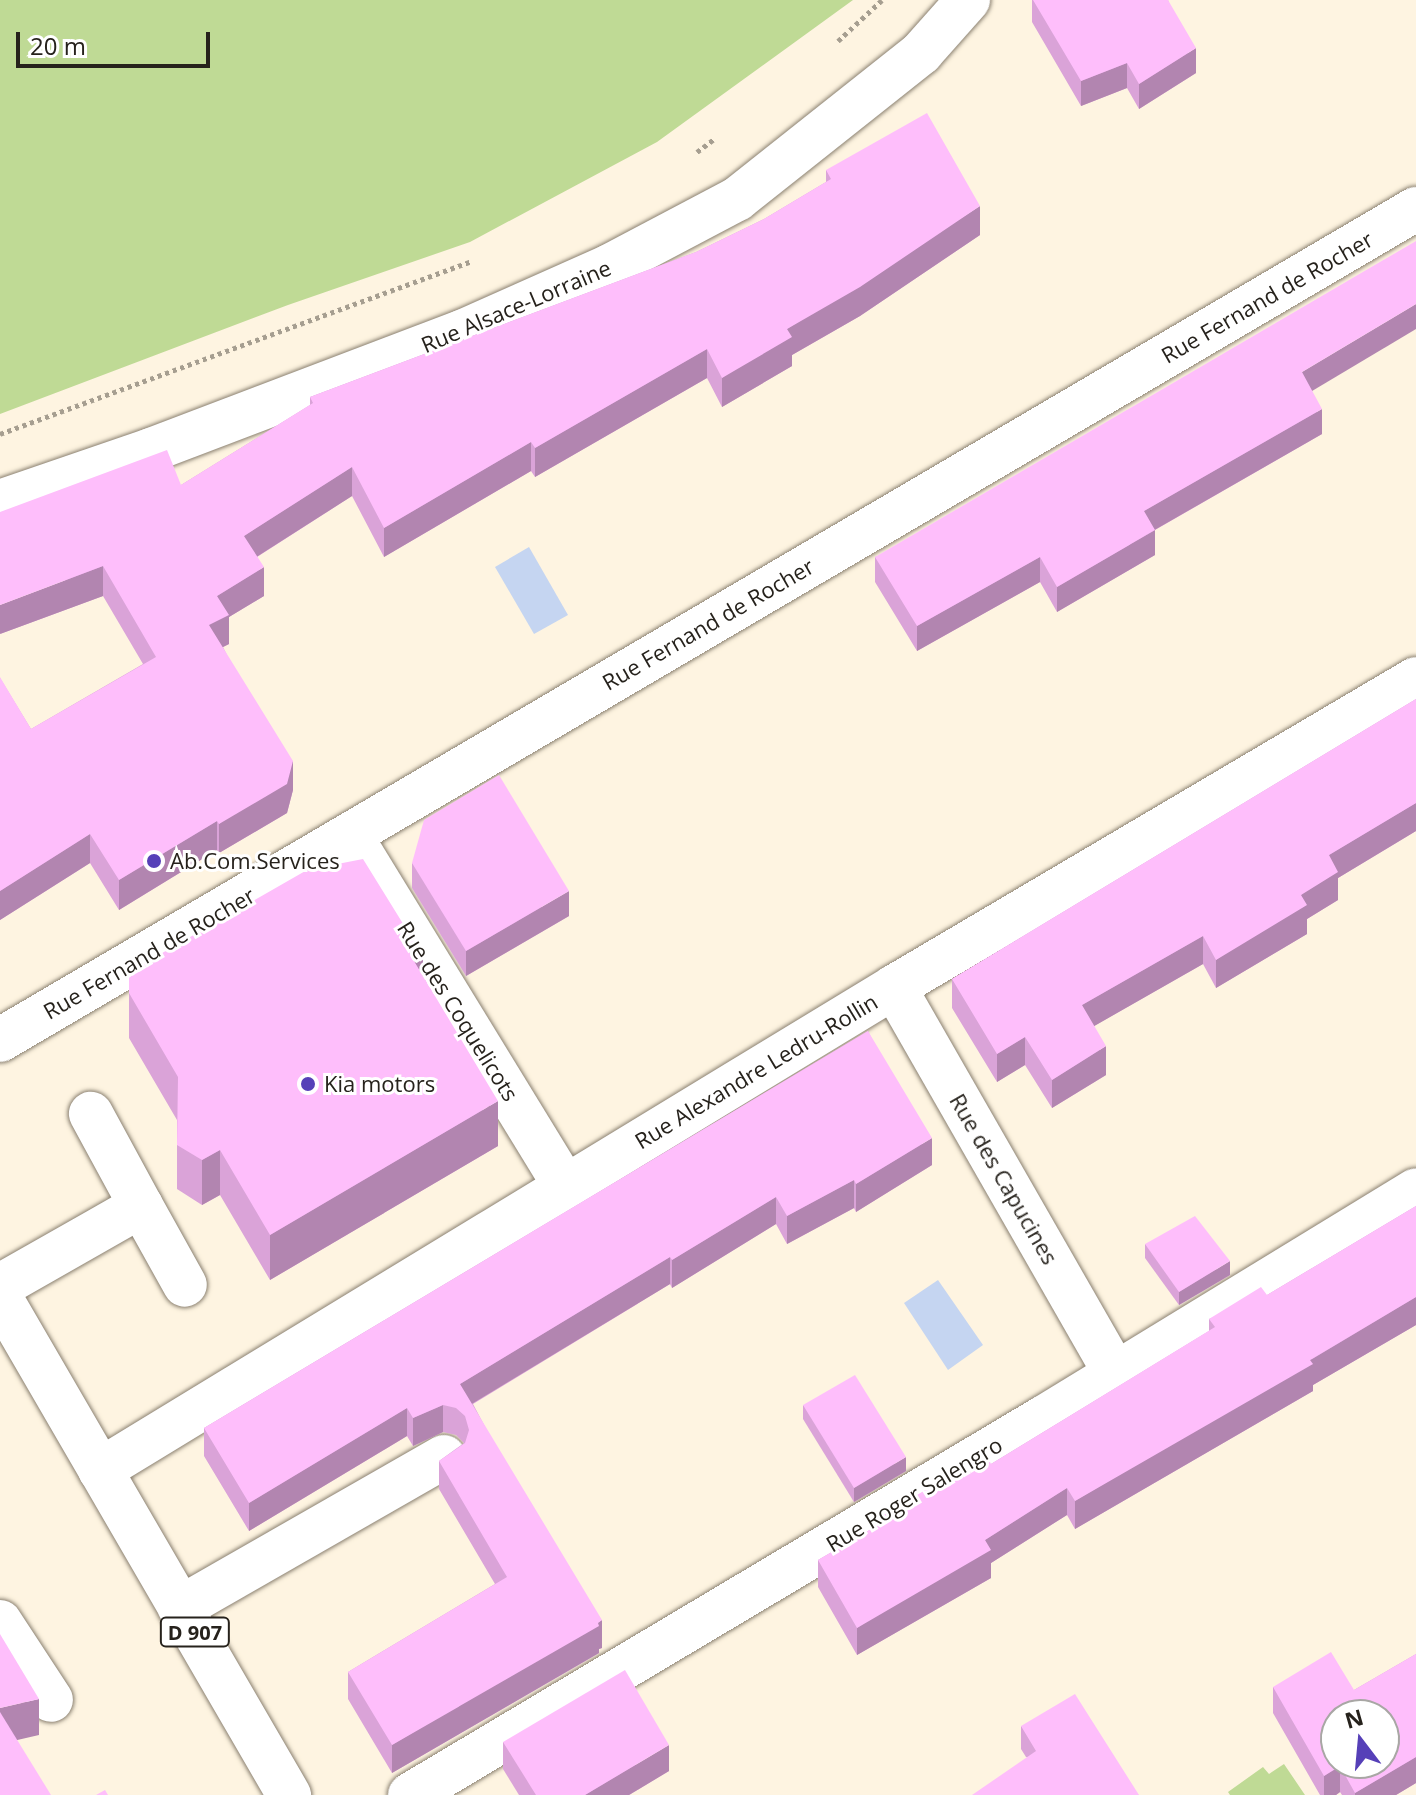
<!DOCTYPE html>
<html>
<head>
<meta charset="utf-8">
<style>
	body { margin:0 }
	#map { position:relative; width:1416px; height:1795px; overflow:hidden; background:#fef4e1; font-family:"Open Sans",sans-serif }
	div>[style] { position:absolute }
	.green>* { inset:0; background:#bfda95 }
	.water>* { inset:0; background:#c5d5f1 }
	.path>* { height:5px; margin-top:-2.5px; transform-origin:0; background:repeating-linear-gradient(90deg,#a69e90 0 4px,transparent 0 8px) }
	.roads { filter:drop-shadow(0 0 2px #8a8070) drop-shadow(0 0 2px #8a8070) }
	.minor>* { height:44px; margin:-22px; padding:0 22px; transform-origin:22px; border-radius:22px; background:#fff }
	.major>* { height:44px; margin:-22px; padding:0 22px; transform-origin:22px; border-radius:22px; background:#fff }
	.wall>* { inset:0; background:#daa3d8 }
	.shaded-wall>* { inset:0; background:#b285b0 }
	.building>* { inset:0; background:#febefb }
	.dots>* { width:22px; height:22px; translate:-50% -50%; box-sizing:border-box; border:4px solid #fff; border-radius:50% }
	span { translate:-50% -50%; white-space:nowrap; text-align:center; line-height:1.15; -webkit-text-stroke:6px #fff; paint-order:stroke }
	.shield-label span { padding:2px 6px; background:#fff; border:2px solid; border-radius:6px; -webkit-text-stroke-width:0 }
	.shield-label { font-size:20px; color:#26221c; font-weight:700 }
	.street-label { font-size:22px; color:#26221c }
	.poi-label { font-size:22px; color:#26221c }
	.left { translate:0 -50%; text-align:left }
	.north { position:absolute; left:1320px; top:1699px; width:80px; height:80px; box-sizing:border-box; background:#fff; border:2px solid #a8a7a4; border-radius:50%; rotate:344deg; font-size:22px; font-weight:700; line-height:32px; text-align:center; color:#26221c }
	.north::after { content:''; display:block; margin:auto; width:28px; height:36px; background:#5640b8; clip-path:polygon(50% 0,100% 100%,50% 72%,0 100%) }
	.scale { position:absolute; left:16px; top:32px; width:194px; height:36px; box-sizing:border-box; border:4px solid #26221c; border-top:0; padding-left:10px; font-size:24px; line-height:28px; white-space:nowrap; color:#26221c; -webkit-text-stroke:6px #fff; paint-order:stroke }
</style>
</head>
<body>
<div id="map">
	<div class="green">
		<div style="clip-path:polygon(0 0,853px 0,657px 142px,470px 242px,288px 305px,0 414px)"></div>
		<div style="clip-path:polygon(1284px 1764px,1305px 1795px,1230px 1795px,1228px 1792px,1263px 1767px,1269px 1774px)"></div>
	</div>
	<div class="water">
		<div style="clip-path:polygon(529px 547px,568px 615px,534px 634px,495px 567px)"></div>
		<div style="clip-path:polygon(938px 1280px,983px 1345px,948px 1370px,904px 1303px)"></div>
	</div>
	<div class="path">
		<div style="left:838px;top:41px;width:60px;rotate:-43deg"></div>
		<div style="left:697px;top:152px;width:21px;rotate:-37deg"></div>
		<div style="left:0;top:434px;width:503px;rotate:-20.13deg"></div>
	</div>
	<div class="roads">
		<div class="minor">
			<div style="left:0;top:502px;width:160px;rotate:-19deg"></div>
			<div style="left:151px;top:450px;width:333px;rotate:-20.8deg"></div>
			<div style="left:462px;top:332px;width:162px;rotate:-24deg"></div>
			<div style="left:610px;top:266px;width:144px;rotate:-27.8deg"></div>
			<div style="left:737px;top:199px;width:235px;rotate:-38.4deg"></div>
			<div style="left:921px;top:53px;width:71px;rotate:-48.4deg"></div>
			<div style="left:350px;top:835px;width:413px;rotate:58.5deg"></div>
			<div style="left:894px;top:987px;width:443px;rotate:60.2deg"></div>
			<div style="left:0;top:1040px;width:1642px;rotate:-30.41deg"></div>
			<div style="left:141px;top:1206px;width:90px;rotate:60.9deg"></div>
			<div style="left:0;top:1286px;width:162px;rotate:-29.6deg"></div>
			<div style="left:141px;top:1206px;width:105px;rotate:-118.5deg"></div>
			<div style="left:100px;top:1470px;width:929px;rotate:-31.31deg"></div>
			<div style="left:894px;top:987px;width:606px;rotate:-30.54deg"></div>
			<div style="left:180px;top:1608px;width:304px;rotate:-29.8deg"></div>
			<div style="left:0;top:1622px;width:93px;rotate:56.8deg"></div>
			<div style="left:410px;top:1795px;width:737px;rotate:-30.78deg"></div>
			<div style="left:1043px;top:1418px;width:437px;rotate:-31.4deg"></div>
		</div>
		<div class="major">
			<div style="left:0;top:1297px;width:576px;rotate:59.87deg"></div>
		</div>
	</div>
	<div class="wall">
		<div style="clip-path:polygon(1032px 0,1168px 0,1196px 73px,1139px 109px,1127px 88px,1081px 106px,1032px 22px)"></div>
		<div style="clip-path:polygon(826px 170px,980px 235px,860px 316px,792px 355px,792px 366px,722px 407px,707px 378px,535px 477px,531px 471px,384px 557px,352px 496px,257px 557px,264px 596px,229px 617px,229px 644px,223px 647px,293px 790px,287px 813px,219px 853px,217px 850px,119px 910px,90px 863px,0 920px,0 678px,31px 729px,143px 664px,103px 596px,0 634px,181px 485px,310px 405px,310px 397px,696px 252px,764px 219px,826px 182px)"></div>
		<div style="clip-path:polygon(1312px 391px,1322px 434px,1155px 530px,1155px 555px,1057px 612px,1040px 582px,917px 651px,875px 582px,875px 557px)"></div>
		<div style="clip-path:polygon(1416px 699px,1416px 831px,1338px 878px,1338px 900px,1307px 919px,1307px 934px,1216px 988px,1203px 964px,1094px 1026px,1106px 1075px,1052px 1108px,1025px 1065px,997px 1082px,952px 1008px,952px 979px)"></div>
		<div style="clip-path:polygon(412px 863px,569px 916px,466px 976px,412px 888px)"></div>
		<div style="clip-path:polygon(129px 972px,423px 975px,498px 1146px,270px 1280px,220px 1195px,202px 1205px,177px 1189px,177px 1120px,129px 1038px)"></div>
		<div style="clip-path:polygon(868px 1031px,932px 1165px,856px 1212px,854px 1208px,787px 1244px,776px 1224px,672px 1288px,670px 1284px,473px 1404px,602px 1648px,599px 1649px,599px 1653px,392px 1773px,348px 1699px,348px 1672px,495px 1584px,439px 1489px,439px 1461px,464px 1443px,456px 1435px,443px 1432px,413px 1446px,407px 1436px,249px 1531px,204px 1456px,204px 1428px)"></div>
		<div style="clip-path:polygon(1416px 1206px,1416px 1325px,1313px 1385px,1313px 1391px,1075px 1529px,1067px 1515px,991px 1563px,991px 1578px,857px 1655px,818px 1587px,818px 1560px,880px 1524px,880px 1517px,936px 1492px,991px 1464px,1209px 1331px,1209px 1319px,1267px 1295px)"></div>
		<div style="clip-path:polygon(1145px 1244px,1230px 1275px,1179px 1305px,1145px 1258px)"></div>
		<div style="clip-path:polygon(803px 1405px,906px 1471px,854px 1502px,803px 1419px)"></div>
		<div style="clip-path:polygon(1416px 1654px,1416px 1783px,1396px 1795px,1342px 1795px,1340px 1792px,1336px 1795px,1320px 1795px,1273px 1713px,1273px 1687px,1354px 1690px)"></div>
		<div style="clip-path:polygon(1021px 1726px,1139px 1795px,1026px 1757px,1021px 1749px)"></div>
		<div style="clip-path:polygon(503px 1742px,669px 1771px,629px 1795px,519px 1795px,503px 1769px)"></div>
	</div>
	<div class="shaded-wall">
		<div style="clip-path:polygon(1196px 48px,1196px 73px,1139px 109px,1139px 84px)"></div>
		<div style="clip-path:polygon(1127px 63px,1127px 88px,1081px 106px,1081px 81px)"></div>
		<div style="clip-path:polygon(980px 206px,980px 235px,860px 316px,792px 355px,792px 366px,722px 407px,722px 378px,787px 329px)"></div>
		<div style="clip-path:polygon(1416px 304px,1416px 329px,1302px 397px,1302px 372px)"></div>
		<div style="clip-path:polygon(707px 349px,707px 378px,535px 477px,535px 448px)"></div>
		<div style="clip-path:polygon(1322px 409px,1322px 434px,1144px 536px,1144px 511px)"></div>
		<div style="clip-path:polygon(531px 442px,531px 471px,384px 557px,384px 528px)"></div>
		<div style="clip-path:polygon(352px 467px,352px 496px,244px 565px,244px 536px)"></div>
		<div style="clip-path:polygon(1155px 530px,1155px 555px,1057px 612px,1057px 587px)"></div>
		<div style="clip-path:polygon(1040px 557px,1040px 582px,917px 651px,917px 626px)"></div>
		<div style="clip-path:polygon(103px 566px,103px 596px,0 634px,0 605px)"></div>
		<div style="clip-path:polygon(264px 567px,264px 596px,229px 617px,229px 644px,209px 654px,209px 625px,217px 596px)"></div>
		<div style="clip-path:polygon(293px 761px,293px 790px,287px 813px,219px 853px,219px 824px)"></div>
		<div style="clip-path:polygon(1416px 803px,1416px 831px,1338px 878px,1338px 900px,1307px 919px,1307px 934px,1216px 988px,1216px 960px,1301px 895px,1329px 855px)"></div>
		<div style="clip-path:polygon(217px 821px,217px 850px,119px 910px,119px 880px)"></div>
		<div style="clip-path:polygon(90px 834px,90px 863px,0 920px,0 891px)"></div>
		<div style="clip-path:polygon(569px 891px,569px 916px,466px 976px,466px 951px)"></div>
		<div style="clip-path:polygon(1203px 936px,1203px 964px,1082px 1033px,1082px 1005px)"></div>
		<div style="clip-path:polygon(423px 956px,423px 1001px,414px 961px)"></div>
		<div style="clip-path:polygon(1025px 1037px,1025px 1065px,997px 1082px,997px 1054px)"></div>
		<div style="clip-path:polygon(1106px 1046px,1106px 1075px,1052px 1108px,1052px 1080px)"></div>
		<div style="clip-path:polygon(498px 1101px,498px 1146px,270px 1280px,270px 1235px)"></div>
		<div style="clip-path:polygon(932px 1138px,932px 1165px,856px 1212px,856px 1184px)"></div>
		<div style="clip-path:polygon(220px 1150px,220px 1195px,202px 1205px,202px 1160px)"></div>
		<div style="clip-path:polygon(854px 1180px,854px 1208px,787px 1244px,787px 1216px)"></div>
		<div style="clip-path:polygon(776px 1197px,776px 1224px,672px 1288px,672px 1260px)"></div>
		<div style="clip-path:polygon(670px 1257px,670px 1284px,460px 1411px,460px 1384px)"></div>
		<div style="clip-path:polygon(1230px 1261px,1230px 1275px,1179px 1305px,1179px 1292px)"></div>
		<div style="clip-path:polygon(1416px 1297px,1416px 1325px,1313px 1385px,1313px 1391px,1075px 1529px,1075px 1501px)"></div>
		<div style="clip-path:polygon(443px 1405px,443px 1432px,413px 1446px,413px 1418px)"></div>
		<div style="clip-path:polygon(407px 1408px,407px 1436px,249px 1531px,249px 1503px)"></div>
		<div style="clip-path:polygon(906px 1457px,906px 1471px,854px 1502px,854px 1488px)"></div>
		<div style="clip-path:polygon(1067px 1488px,1067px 1515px,991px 1563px,991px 1578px,857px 1655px,857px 1628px,985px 1540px)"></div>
		<div style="clip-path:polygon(602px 1620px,602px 1648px,599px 1649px,599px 1653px,392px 1773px,392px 1745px)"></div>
		<div style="clip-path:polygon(39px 1699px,39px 1735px,0 1744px,0 1708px)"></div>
		<div style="clip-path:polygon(669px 1745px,669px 1771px,629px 1795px,585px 1795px)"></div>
		<div style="clip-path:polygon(1416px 1757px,1416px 1783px,1396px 1795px,1355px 1795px,1355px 1793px)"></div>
		<div style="clip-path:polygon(1340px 1766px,1340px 1792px,1336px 1795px,1324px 1795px,1324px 1776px)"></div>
	</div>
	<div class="building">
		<div style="clip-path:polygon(1033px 0,1168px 0,1196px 48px,1139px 84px,1127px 63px,1081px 81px)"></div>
		<div style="clip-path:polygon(927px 113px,980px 206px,860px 287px,787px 329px,792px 337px,722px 378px,707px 349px,535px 448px,531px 442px,384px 528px,352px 467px,244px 536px,264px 567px,217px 596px,229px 615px,209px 625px,293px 761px,287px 784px,219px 824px,217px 821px,119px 880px,90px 834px,0 891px,0 677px,31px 729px,156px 657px,103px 566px,0 605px,0 512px,167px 450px,181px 485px,313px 403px,310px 397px,696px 252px,764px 219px,831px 179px,826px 170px)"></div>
		<div style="clip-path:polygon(1416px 241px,1416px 304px,1302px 372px,1322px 409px,1144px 511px,1155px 530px,1057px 587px,1040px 557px,917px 626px,875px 557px)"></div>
		<div style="clip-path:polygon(1416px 699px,1416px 803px,1329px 855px,1338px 872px,1301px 895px,1307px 905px,1216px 960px,1203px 936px,1082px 1005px,1106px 1046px,1052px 1080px,1025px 1037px,997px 1054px,952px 979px)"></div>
		<div style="clip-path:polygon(499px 775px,569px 891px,466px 951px,412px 863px,424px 820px)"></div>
		<div style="clip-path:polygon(363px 859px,423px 956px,414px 961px,498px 1101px,270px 1235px,220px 1150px,202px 1160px,177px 1145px,178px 1077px,129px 993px,129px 972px,307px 870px)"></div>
		<div style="clip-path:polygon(868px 1031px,932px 1138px,856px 1184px,854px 1180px,787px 1216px,776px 1197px,672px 1260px,670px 1257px,460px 1384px,602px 1620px,598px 1623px,599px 1626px,392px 1745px,348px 1672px,507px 1577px,439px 1461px,465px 1443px,469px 1430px,465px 1416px,456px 1408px,443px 1405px,413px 1418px,407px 1408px,249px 1503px,204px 1428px)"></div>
		<div style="clip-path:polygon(1416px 1206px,1416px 1297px,1310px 1360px,1313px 1364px,1075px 1501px,1067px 1488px,985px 1540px,991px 1550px,857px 1628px,818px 1560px,883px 1522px,880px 1517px,932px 1486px,936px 1492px,989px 1460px,991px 1464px,1215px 1327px,1209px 1319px,1261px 1287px,1267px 1295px)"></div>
		<div style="clip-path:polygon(1195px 1216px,1230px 1261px,1179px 1292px,1145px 1244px)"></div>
		<div style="clip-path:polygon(855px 1375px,906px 1457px,854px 1488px,803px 1405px)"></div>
		<div style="clip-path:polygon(0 1634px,39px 1699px,0 1708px)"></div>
		<div style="clip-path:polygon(evenodd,1331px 1652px,1354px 1690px,1416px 1654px,1416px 1757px,1355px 1793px,1340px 1766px,1324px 1776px,1273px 1687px,1331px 1652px,1336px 1715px,1384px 1715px,1384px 1763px,1336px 1763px,1336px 1715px)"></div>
		<div style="clip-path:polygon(625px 1670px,669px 1745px,585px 1795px,536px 1795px,503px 1742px)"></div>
		<div style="clip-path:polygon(1075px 1694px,1139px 1795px,972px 1795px,1036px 1751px,1021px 1726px)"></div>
		<div style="clip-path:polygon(0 1712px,51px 1795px,0 1795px)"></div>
		<div style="clip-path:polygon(105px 1790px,108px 1795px,96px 1795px)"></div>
	</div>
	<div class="dots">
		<div style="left:154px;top:861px;background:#5640b8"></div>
		<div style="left:308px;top:1084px;background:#5640b8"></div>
	</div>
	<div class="shield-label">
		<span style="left:195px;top:1632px">D 907</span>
	</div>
	<div class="street-label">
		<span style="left:1267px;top:297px;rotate:-30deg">Rue Fernand de Rocher</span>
		<span style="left:516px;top:306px;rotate:-23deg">Rue Alsace-Lorraine</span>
		<span style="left:708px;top:624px;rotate:-30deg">Rue Fernand de Rocher</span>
		<span style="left:149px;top:953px;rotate:-30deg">Rue Fernand de Rocher</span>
		<span style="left:458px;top:1011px;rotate:58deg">Rue des Coquelicots</span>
		<span style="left:756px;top:1071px;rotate:-31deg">Rue Alexandre Ledru-Rollin</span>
		<span style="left:1004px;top:1179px;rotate:60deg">Rue des Capucines</span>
		<span style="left:914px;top:1494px;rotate:-31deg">Rue Roger Salengro</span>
	</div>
	<div class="poi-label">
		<span class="left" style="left:170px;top:861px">Ab.Com.Services</span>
		<span class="left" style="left:324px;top:1084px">Kia motors</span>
	</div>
	<div class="north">N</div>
	<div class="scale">20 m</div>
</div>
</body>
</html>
